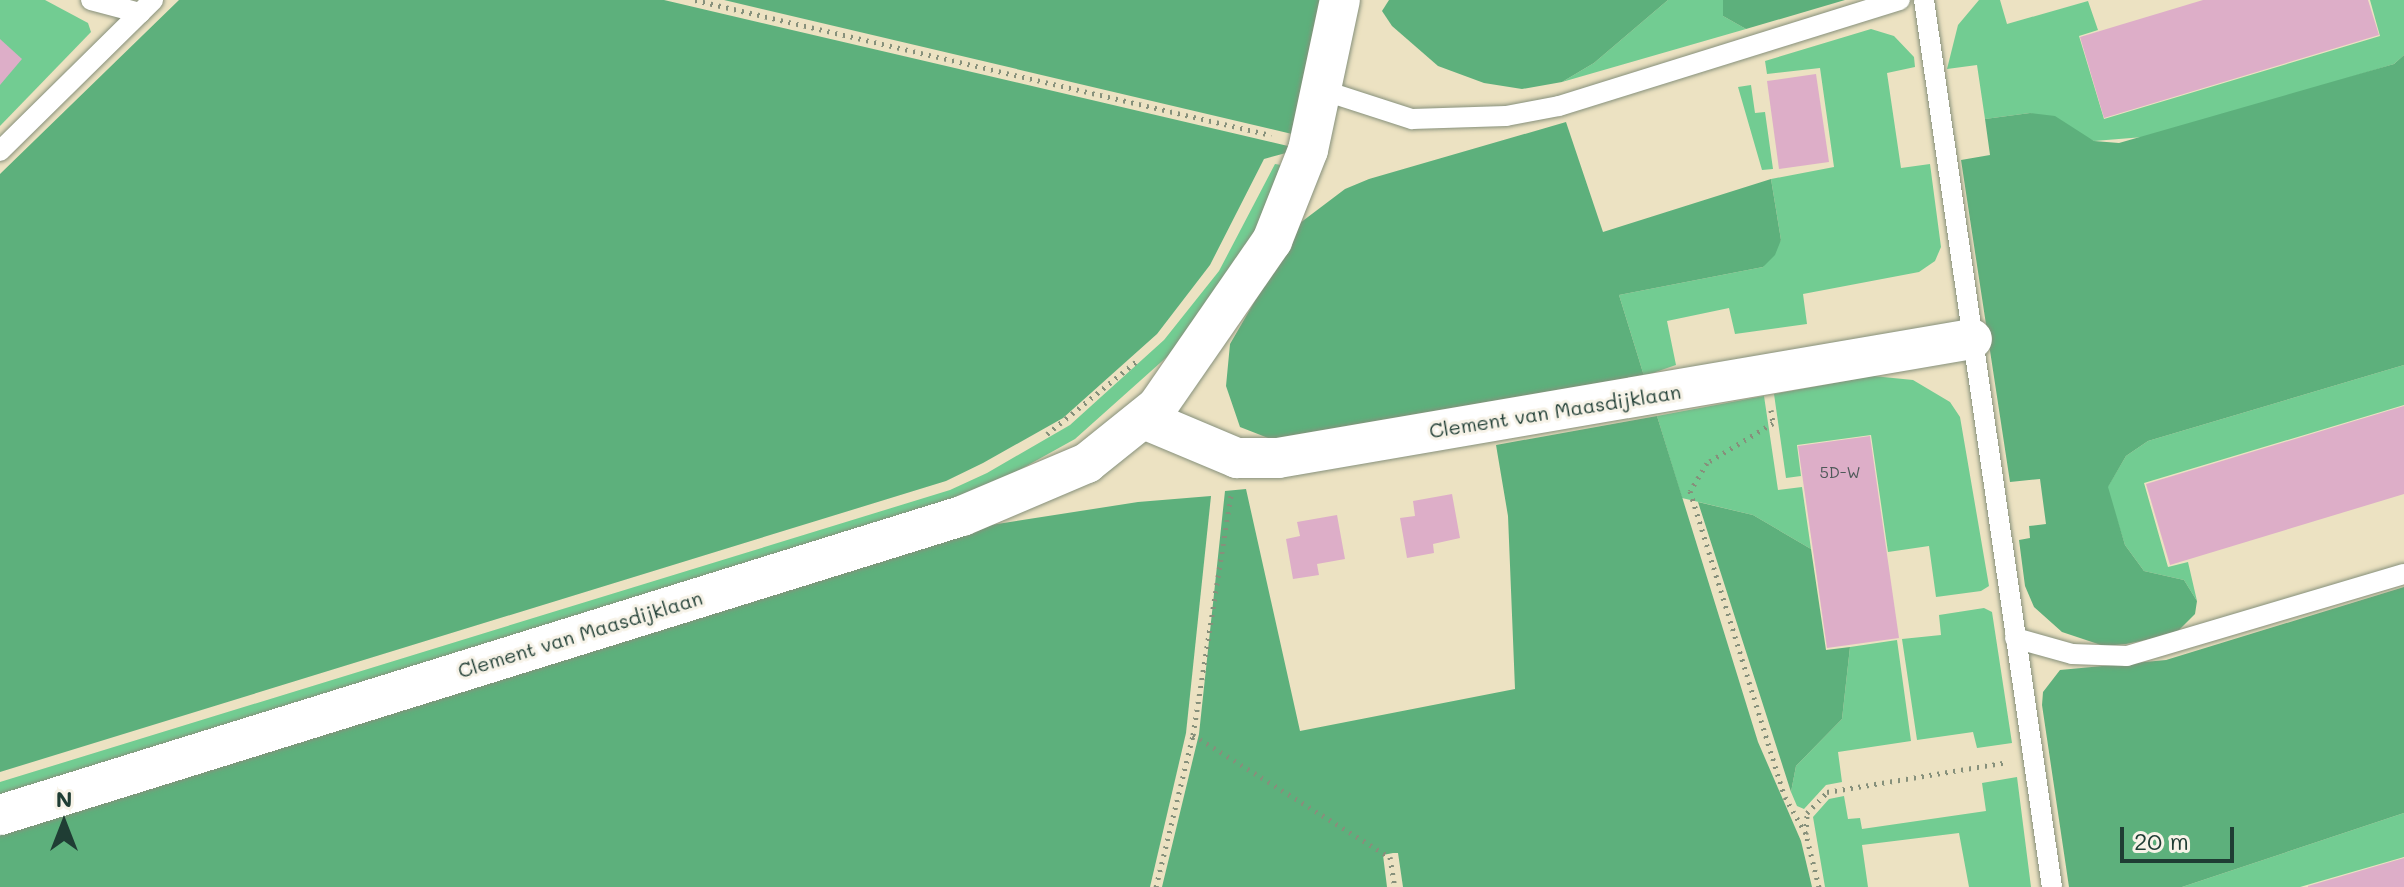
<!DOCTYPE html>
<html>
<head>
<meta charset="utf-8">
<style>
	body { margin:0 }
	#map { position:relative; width:2404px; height:887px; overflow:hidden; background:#ece2c2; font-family:Mali,sans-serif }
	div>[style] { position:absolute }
	.green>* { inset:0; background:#72cc92 }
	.forest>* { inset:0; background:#5db07c }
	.building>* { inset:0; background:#ddaec8 }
	.path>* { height:5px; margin-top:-2.5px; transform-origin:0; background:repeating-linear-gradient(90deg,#86907b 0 2px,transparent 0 8px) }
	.roads { filter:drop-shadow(0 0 2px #86907b) drop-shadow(0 0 2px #86907b) }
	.service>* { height:20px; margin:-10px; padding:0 10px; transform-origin:10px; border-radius:10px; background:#fff }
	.minor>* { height:40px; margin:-20px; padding:0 20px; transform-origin:20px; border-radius:20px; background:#fff }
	span { translate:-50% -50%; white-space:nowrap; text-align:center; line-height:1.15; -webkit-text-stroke:6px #f7f3e8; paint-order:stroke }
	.number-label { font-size:16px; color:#4e5959 }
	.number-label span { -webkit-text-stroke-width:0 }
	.street-label { font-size:20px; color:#1f3d34 }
	.north { position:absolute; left:24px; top:783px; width:80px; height:80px; -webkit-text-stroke:6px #f7f3e8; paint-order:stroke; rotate:0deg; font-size:22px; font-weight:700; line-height:32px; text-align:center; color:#1f3d34 }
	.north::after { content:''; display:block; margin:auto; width:28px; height:36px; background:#1f3d34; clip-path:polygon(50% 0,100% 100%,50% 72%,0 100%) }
	.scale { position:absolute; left:2120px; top:827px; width:114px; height:36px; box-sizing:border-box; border:4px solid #1f3d34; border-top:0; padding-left:10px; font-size:24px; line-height:28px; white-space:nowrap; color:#1f3d34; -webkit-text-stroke:6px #f7f3e8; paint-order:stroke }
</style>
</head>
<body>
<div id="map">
	<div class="green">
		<div style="clip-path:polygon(0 0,45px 0,88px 23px,91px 32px,0 126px)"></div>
		<div style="clip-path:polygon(1668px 0,1723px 0,1723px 16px,1746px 29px,1562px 82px,1594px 63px)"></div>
		<div style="clip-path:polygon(1979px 0,2000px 0,2007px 24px,2088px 1px,2098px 30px,2079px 36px,2104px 119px,2380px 36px,2370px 0,2404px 0,2404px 55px,2394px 64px,2156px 136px,2094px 141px,2030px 113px,1985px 119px,1977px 65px,1947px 69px,1958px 25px)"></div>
		<div style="clip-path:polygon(1871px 29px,1894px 36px,1914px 57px,1915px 67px,1887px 73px,1901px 168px,1930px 164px,1941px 247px,1935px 261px,1919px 272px,1803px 294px,1807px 324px,1735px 334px,1729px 308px,1667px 321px,1676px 365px,1644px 376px,1619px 295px,1763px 267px,1781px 240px,1771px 179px,1834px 167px,1820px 68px,1767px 74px,1765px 61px)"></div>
		<div style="clip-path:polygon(1751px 85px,1755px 113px,1765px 112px,1773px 169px,1762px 170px,1738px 87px)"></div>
		<div style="clip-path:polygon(1275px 164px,1281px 165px,1255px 231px,1169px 355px,1075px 439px,994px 484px,956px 502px,0 797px,0 782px,950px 490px,987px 473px,1070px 425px,1164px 340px,1219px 271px)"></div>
		<div style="clip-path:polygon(2404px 365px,2404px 405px,2144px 483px,2168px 567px,2188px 562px,2197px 601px,2184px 580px,2144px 571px,2125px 545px,2107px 488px,2126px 456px,2148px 441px)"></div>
		<div style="clip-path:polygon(1873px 376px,1913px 380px,1950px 402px,1960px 417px,1989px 586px,1981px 591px,1936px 597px,1929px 546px,1888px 552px,1871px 435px,1797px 445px,1801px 476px,1786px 478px,1774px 394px)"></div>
		<div style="clip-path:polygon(1764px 396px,1778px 490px,1802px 487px,1811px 549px,1753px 515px,1682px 498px,1657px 416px)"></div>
		<div style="clip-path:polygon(1984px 608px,1992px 612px,2012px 743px,1977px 748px,1973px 732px,1917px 740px,1902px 639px,1941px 635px,1939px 615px)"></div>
		<div style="clip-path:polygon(1897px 640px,1911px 741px,1838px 752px,1842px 782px,1826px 785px,1804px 809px,1797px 806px,1791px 792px,1796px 766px,1842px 719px,1850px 647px)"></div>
		<div style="clip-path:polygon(2017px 777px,2031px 887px,1969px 887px,1959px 833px,1862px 845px,1868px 887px,1825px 887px,1813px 817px,1829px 799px,1844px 796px,1848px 819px,1860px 818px,1862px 829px,1986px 811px,1982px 783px)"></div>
		<div style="clip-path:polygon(2404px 813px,2404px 857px,2300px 887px,2182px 887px)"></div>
	</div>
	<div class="forest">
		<div style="clip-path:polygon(179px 0,664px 0,1288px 146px,1286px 153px,1264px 159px,1210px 265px,1157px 334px,1063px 418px,983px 463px,946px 481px,0 772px,0 174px)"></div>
		<div style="clip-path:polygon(724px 0,1322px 0,1292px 134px)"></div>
		<div style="clip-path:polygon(1389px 0,1668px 0,1594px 63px,1562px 82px,1522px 89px,1484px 83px,1438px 66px,1392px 26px,1382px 11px)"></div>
		<div style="clip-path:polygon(1723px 0,1845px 0,1746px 29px,1723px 16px)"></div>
		<div style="clip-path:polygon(2404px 55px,2404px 365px,2148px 441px,2126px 456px,2108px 487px,2125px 545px,2144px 571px,2184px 580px,2197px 601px,2195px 614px,2175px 634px,2126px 644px,2104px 646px,2062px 632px,2034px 607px,2025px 586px,2019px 540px,2030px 538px,2029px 526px,2046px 524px,2040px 479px,2010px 482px,1961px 160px,1990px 155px,1985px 119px,2030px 113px,2055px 116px,2094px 141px,2119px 143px,2394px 64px)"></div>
		<div style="clip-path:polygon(1566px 122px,1603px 232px,1771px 179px,1781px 240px,1775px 255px,1763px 267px,1619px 295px,1644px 376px,1273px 440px,1240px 427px,1226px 386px,1230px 344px,1300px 223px,1345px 189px,1369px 179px)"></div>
		<div style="clip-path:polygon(1657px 416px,1758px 742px,1801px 841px,1812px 887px,1403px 887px,1398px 853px,1393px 853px,1383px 855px,1387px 887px,1162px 887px,1199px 734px,1225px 491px,1246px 489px,1300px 731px,1515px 689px,1508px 516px,1496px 445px)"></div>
		<div style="clip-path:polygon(1211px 496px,1186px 733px,1150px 887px,0 887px,0 831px,965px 529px,1138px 502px)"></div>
		<div style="clip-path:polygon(1698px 502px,1753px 515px,1811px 549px,1826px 650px,1850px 647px,1842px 719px,1796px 766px,1791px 792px)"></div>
		<div style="clip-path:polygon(2404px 587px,2404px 813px,2182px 887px,2069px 887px,2042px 705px,2043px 692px,2060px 670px,2166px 660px)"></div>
	</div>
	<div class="building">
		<div style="clip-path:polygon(2203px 0,2368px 0,2379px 35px,2104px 118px,2080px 37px)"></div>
		<div style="clip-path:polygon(0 39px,22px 59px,0 85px)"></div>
		<div style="clip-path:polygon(1816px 74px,1829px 162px,1779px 169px,1767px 81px)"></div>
		<div style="clip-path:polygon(2404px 406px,2404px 494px,2170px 565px,2146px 484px)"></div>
		<div style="clip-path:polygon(1870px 436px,1899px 638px,1827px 648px,1798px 446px)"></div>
		<div style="clip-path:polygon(1452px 494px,1460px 538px,1433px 544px,1434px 553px,1407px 558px,1400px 518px,1415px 516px,1413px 501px)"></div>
		<div style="clip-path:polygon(1337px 515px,1345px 559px,1317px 564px,1319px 575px,1293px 579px,1286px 539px,1300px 536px,1297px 522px)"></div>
		<div style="clip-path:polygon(2404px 858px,2404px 887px,2308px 887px,2308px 886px)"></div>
	</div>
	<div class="path">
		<div style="left:695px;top:0;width:592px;rotate:13.19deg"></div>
		<div style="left:1771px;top:410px;width:13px;rotate:81deg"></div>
		<div style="left:1773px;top:423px;width:77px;rotate:148.8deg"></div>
		<div style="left:1707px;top:463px;width:33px;rotate:121deg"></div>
		<div style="left:1690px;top:491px;width:320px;rotate:72.8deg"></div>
		<div style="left:1785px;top:797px;width:43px;rotate:60.4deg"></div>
		<div style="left:1047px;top:434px;width:117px;rotate:-39.1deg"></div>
		<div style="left:1193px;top:735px;width:232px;rotate:31.8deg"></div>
		<div style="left:1390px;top:857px;width:30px;rotate:81deg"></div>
		<div style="left:1156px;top:887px;width:156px;rotate:-76.3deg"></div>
		<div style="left:1193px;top:735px;width:244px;rotate:-81deg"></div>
		<div style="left:1819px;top:887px;width:55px;rotate:-103.8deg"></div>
		<div style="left:1806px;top:834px;width:21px;rotate:-87deg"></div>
		<div style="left:1807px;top:813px;width:29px;rotate:-46deg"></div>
		<div style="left:1827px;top:792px;width:183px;rotate:-9.4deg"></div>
	</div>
	<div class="roads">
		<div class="service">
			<div style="left:91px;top:0;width:51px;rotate:14.9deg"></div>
			<div style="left:1924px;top:0;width:896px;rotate:81.79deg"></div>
			<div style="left:1322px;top:90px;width:95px;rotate:17.9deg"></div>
			<div style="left:1412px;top:119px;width:94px;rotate:-1.8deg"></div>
			<div style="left:1506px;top:116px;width:54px;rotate:-10.7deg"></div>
			<div style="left:1559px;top:106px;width:357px;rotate:-17.3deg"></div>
			<div style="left:0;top:151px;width:215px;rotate:-44.6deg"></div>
			<div style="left:2015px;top:638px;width:59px;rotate:15.7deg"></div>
			<div style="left:2072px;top:654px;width:55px;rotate:2.1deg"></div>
			<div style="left:2127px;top:656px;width:289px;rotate:-16.5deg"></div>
		</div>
		<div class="minor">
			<div style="left:1144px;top:419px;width:101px;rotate:22.8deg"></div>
			<div style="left:1237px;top:458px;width:41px"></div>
			<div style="left:1278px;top:458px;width:704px;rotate:-9.73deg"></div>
			<div style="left:0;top:815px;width:1007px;rotate:-17.27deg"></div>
			<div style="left:962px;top:516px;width:136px;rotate:-23deg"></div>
			<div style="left:1087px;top:463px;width:90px;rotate:-38.7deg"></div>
			<div style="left:1157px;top:407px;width:202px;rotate:-55.3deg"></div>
			<div style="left:1272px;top:241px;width:98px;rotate:-68.4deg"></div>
			<div style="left:1308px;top:150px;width:153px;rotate:-78deg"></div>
		</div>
	</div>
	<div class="number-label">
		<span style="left:1840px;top:472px">5D-W</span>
	</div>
	<div class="street-label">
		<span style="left:1555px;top:411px;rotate:-9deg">Clement van Maasdijklaan</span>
		<span style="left:580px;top:634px;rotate:-17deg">Clement van Maasdijklaan</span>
	</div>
	<div class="north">N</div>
	<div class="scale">20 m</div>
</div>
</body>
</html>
